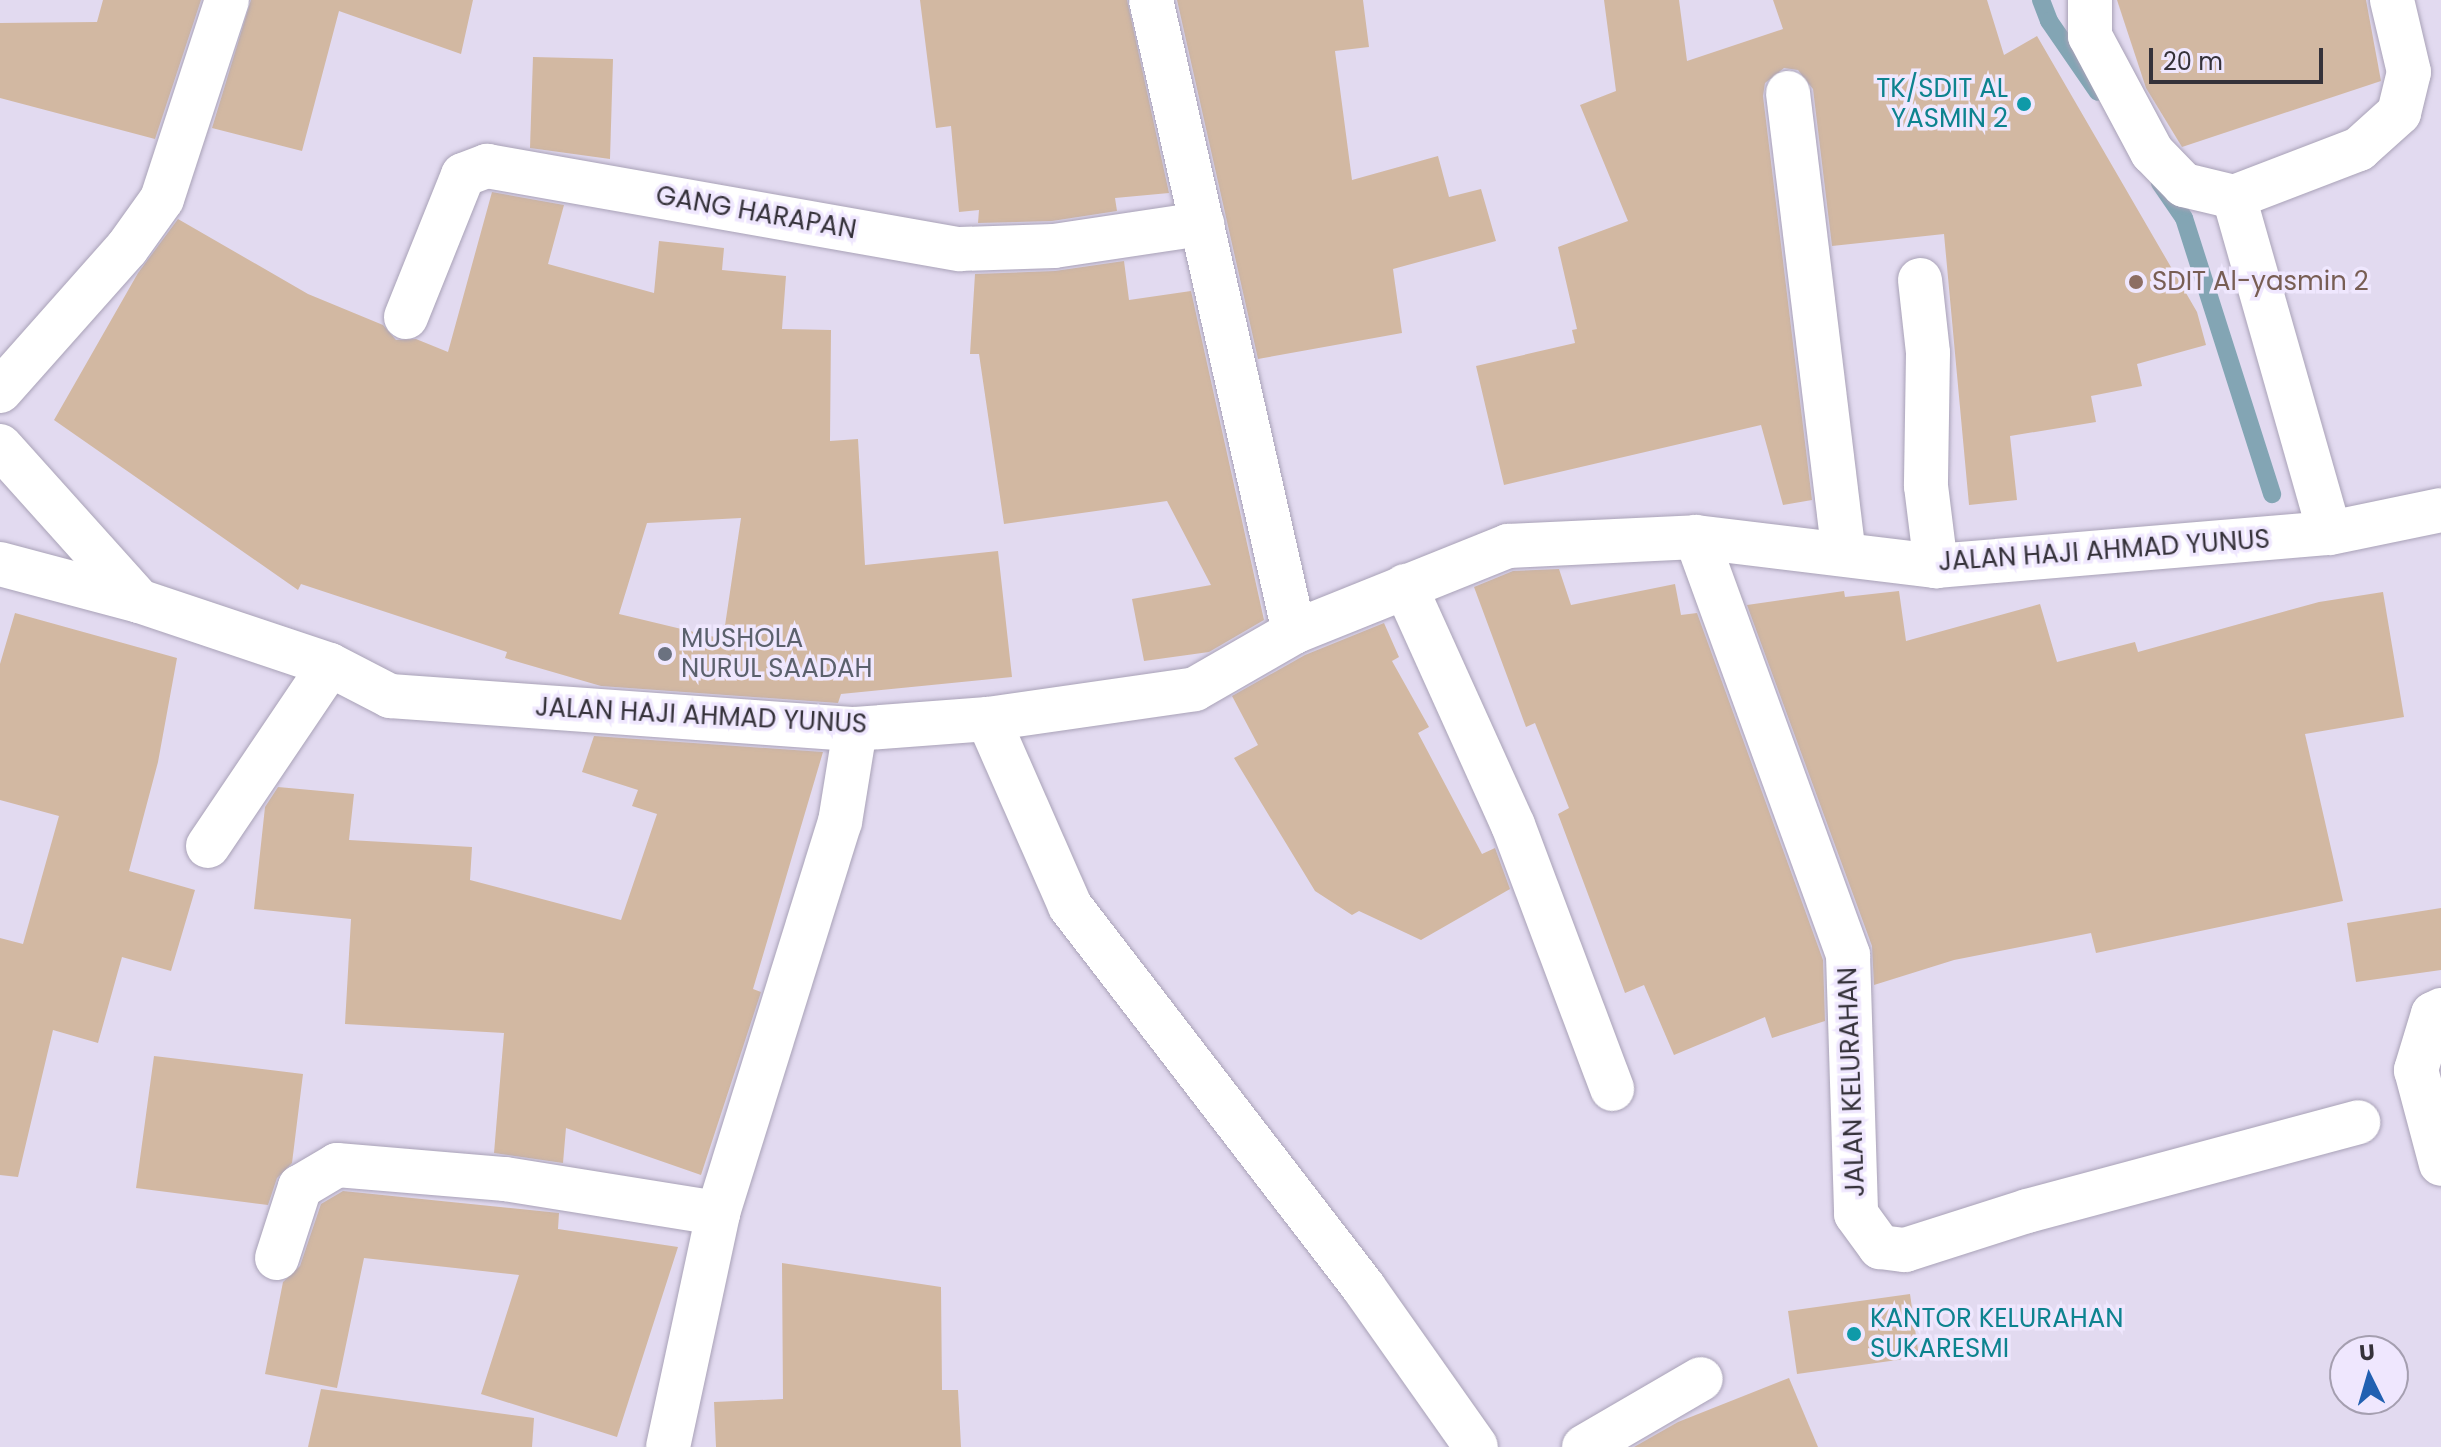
<!DOCTYPE html>
<html>
<head>
<meta charset="utf-8">
<style>
	body { margin:0 }
	#map { position:relative; width:2441px; height:1447px; overflow:hidden; background:#e2daf0; font-family:Poppins,sans-serif }
	div>[style] { position:absolute }
	.stream>* { height:18px; margin:-9px; padding:0 9px; transform-origin:9px; border-radius:9px; background:#83a5b4 }
	.building>* { inset:0; background:#d2b8a2 }
	.roads { filter:drop-shadow(0 0 2px #a9a2b7) drop-shadow(0 0 2px #a9a2b7) }
	.minor>* { height:44px; margin:-22px; padding:0 22px; transform-origin:22px; border-radius:22px; background:#fff }
	.dots>* { width:22px; height:22px; translate:-50% -50%; box-sizing:border-box; border:4px solid #efe7fe; border-radius:50% }
	span { translate:-50% -50%; white-space:nowrap; text-align:center; line-height:1.15; -webkit-text-stroke:7px #efe7fe; paint-order:stroke }
	.culture-label { font-size:26px; color:#0d838f }
	.right { translate:-100% -50%; text-align:right }
	.left { translate:0 -50%; text-align:left }
	.street-label { font-size:26px; color:#35323a }
	.education-label { font-size:26px; color:#785e54 }
	.worship-label { font-size:26px; color:#5b616d }
	.north { position:absolute; left:2329px; top:1335px; width:80px; height:80px; box-sizing:border-box; background:#efe7fe; border:2px solid #a59fb0; border-radius:50%; rotate:355deg; font-size:22px; font-weight:700; line-height:32px; text-align:center; color:#35323a }
	.north::after { content:''; display:block; margin:auto; width:28px; height:36px; background:#2160b1; clip-path:polygon(50% 0,100% 100%,50% 72%,0 100%) }
	.scale { position:absolute; left:2149px; top:48px; width:174px; height:36px; box-sizing:border-box; border:4px solid #35323a; border-top:0; padding-left:10px; font-size:24px; line-height:28px; white-space:nowrap; color:#35323a; -webkit-text-stroke:6px #efe7fe; paint-order:stroke }
</style>
</head>
<body>
<div id="map">
	<div class="stream">
		<div style="left:2041px;top:0;width:22px;rotate:69deg"></div>
		<div style="left:2049px;top:21px;width:86px;rotate:55.4deg"></div>
		<div style="left:2160px;top:183px;width:42px;rotate:55.6deg"></div>
		<div style="left:2184px;top:218px;width:290px;rotate:72.3deg"></div>
	</div>
	<div class="building">
		<div style="clip-path:polygon(103px 0,201px 0,155px 139px,0 98px,0 23px,97px 22px)"></div>
		<div style="clip-path:polygon(251px 0,473px 0,461px 54px,339px 11px,302px 151px,212px 128px)"></div>
		<div style="clip-path:polygon(920px 0,1127px 0,1169px 193px,1115px 198px,1117px 211px,1052px 221px,978px 223px,979px 210px,959px 212px,951px 126px,936px 128px)"></div>
		<div style="clip-path:polygon(1177px 0,1363px 0,1369px 47px,1335px 51px,1352px 180px,1438px 156px,1449px 197px,1481px 189px,1496px 241px,1393px 269px,1402px 333px,1258px 359px)"></div>
		<div style="clip-path:polygon(1604px 0,1679px 0,1687px 61px,1783px 29px,1773px 0,1987px 0,2004px 55px,2037px 36px,2197px 312px,2206px 345px,2137px 364px,2142px 386px,2091px 396px,2096px 422px,2010px 436px,2017px 500px,1969px 505px,1944px 234px,1832px 246px,1813px 89px,1798px 70px,1784px 68px,1765px 83px,1763px 96px,1812px 500px,1783px 505px,1761px 425px,1504px 485px,1476px 366px,1575px 343px,1572px 330px,1577px 329px,1558px 247px,1628px 221px,1580px 105px,1616px 91px)"></div>
		<div style="clip-path:polygon(2117px 0,2366px 0,2381px 81px,2182px 147px,2146px 88px)"></div>
		<div style="clip-path:polygon(533px 57px,613px 59px,610px 159px,530px 148px)"></div>
		<div style="clip-path:polygon(evenodd,492px 192px,564px 205px,548px 264px,654px 293px,659px 241px,724px 248px,722px 270px,786px 276px,782px 329px,831px 330px,830px 441px,858px 439px,865px 565px,998px 551px,1012px 677px,841px 694px,838px 703px,601px 686px,505px 658px,507px 652px,301px 584px,298px 590px,54px 420px,138px 273px,178px 219px,308px 294px,383px 325px,396px 340px,416px 339px,448px 352px,492px 192px,741px 518px,723px 639px,619px 614px,647px 523px,741px 518px)"></div>
		<div style="clip-path:polygon(1124px 261px,1129px 300px,1191px 291px,1264px 620px,1209px 652px,1144px 661px,1132px 599px,1211px 585px,1167px 501px,1004px 524px,979px 354px,970px 354px,975px 274px,1055px 271px)"></div>
		<div style="clip-path:polygon(1559px 569px,1571px 605px,1675px 584px,1681px 615px,1697px 613px,1823px 960px,1825px 1021px,1772px 1038px,1765px 1017px,1674px 1055px,1644px 985px,1625px 993px,1558px 814px,1569px 808px,1535px 723px,1526px 727px,1474px 587px,1513px 571px)"></div>
		<div style="clip-path:polygon(1844px 591px,1845px 597px,1899px 591px,1906px 641px,2040px 604px,2057px 662px,2135px 642px,2138px 652px,2319px 602px,2383px 592px,2404px 717px,2305px 734px,2343px 901px,2096px 953px,2091px 933px,1954px 960px,1874px 985px,1872px 946px,1747px 605px)"></div>
		<div style="clip-path:polygon(15px 613px,177px 658px,158px 762px,129px 871px,195px 890px,171px 971px,122px 957px,98px 1043px,53px 1030px,18px 1177px,0 1175px,0 938px,23px 944px,59px 816px,0 800px,0 664px)"></div>
		<div style="clip-path:polygon(1384px 623px,1399px 657px,1392px 661px,1429px 727px,1418px 733px,1482px 854px,1495px 848px,1510px 889px,1421px 940px,1359px 911px,1352px 915px,1315px 891px,1234px 758px,1258px 745px,1232px 696px,1305px 655px)"></div>
		<div style="clip-path:polygon(594px 736px,823px 752px,753px 989px,761px 992px,701px 1175px,566px 1128px,563px 1163px,494px 1153px,504px 1033px,345px 1024px,351px 919px,254px 909px,265px 807px,278px 787px,354px 794px,349px 840px,472px 847px,470px 880px,621px 920px,657px 814px,632px 806px,638px 790px,582px 772px)"></div>
		<div style="clip-path:polygon(2441px 908px,2441px 970px,2356px 982px,2347px 923px)"></div>
		<div style="clip-path:polygon(154px 1056px,303px 1074px,292px 1163px,277px 1178px,268px 1205px,136px 1188px)"></div>
		<div style="clip-path:polygon(343px 1191px,559px 1213px,558px 1229px,678px 1247px,617px 1437px,481px 1394px,519px 1275px,364px 1258px,337px 1388px,265px 1374px,283px 1282px,300px 1266px,321px 1204px)"></div>
		<div style="clip-path:polygon(782px 1263px,941px 1287px,942px 1390px,958px 1390px,961px 1447px,716px 1447px,714px 1402px,783px 1399px)"></div>
		<div style="clip-path:polygon(1910px 1294px,1919px 1357px,1797px 1374px,1788px 1311px)"></div>
		<div style="clip-path:polygon(1789px 1378px,1818px 1447px,1634px 1447px,1678px 1422px)"></div>
		<div style="clip-path:polygon(321px 1389px,534px 1418px,532px 1447px,308px 1447px)"></div>
	</div>
	<div class="roads">
		<div class="minor">
			<div style="left:1151px;top:0;width:648px;rotate:77.25deg"></div>
			<div style="left:2090px;top:0;width:36px;rotate:90deg"></div>
			<div style="left:2090px;top:36px;width:132px;rotate:61.9deg"></div>
			<div style="left:2152px;top:152px;width:46px;rotate:45.9deg"></div>
			<div style="left:2184px;top:185px;width:51px;rotate:13.5deg"></div>
			<div style="left:2234px;top:197px;width:134px;rotate:-21deg"></div>
			<div style="left:2359px;top:149px;width:54px;rotate:-42deg"></div>
			<div style="left:2399px;top:113px;width:42px;rotate:-76.3deg"></div>
			<div style="left:2409px;top:72px;width:74px;rotate:-103.3deg"></div>
			<div style="left:1788px;top:93px;width:464px;rotate:83.1deg"></div>
			<div style="left:2234px;top:197px;width:349px;rotate:74.1deg"></div>
			<div style="left:1920px;top:280px;width:73px;rotate:83.7deg"></div>
			<div style="left:1928px;top:353px;width:133px;rotate:90.9deg"></div>
			<div style="left:1926px;top:486px;width:81px;rotate:82.9deg"></div>
			<div style="left:406px;top:317px;width:153px;rotate:-68.1deg"></div>
			<div style="left:463px;top:175px;width:26px;rotate:-21deg"></div>
			<div style="left:487px;top:166px;width:480px;rotate:10deg"></div>
			<div style="left:960px;top:249px;width:94px;rotate:-1.8deg"></div>
			<div style="left:1054px;top:246px;width:150px;rotate:-8.5deg"></div>
			<div style="left:0;top:391px;width:191px;rotate:-48.4deg"></div>
			<div style="left:127px;top:248px;width:60px;rotate:-54.5deg"></div>
			<div style="left:162px;top:199px;width:209px;rotate:-71.9deg"></div>
			<div style="left:0;top:446px;width:208px;rotate:48.1deg"></div>
			<div style="left:1696px;top:537px;width:445px;rotate:70deg"></div>
			<div style="left:1848px;top:955px;width:259px;rotate:88.2deg"></div>
			<div style="left:1856px;top:1214px;width:41px;rotate:54deg"></div>
			<div style="left:1880px;top:1247px;width:25px;rotate:7deg"></div>
			<div style="left:1905px;top:1250px;width:128px;rotate:-17.7deg"></div>
			<div style="left:2027px;top:1211px;width:343px;rotate:-15deg"></div>
			<div style="left:0;top:564px;width:144px;rotate:14.9deg"></div>
			<div style="left:139px;top:601px;width:201px;rotate:18.5deg"></div>
			<div style="left:330px;top:665px;width:68px;rotate:27.3deg"></div>
			<div style="left:390px;top:696px;width:466px;rotate:4.1deg"></div>
			<div style="left:855px;top:729px;width:133px;rotate:-4.3deg"></div>
			<div style="left:988px;top:719px;width:209px;rotate:-8.2deg"></div>
			<div style="left:1195px;top:689px;width:114px;rotate:-29.9deg"></div>
			<div style="left:1294px;top:632px;width:231px;rotate:-21.9deg"></div>
			<div style="left:1508px;top:546px;width:188px;rotate:-2.7deg"></div>
			<div style="left:1696px;top:537px;width:242px;rotate:6.9deg"></div>
			<div style="left:1936px;top:566px;width:395px;rotate:-4.8deg"></div>
			<div style="left:2330px;top:533px;width:113px;rotate:-11.7deg"></div>
			<div style="left:1405px;top:586px;width:262px;rotate:65.7deg"></div>
			<div style="left:1513px;top:825px;width:282px;rotate:69.4deg"></div>
			<div style="left:988px;top:719px;width:204px;rotate:66.3deg"></div>
			<div style="left:1070px;top:906px;width:482px;rotate:52.4deg"></div>
			<div style="left:1364px;top:1288px;width:194px;rotate:54.8deg"></div>
			<div style="left:208px;top:846px;width:218px;rotate:-56deg"></div>
			<div style="left:2441px;top:1010px;width:9px;rotate:153deg"></div>
			<div style="left:2433px;top:1014px;width:59px;rotate:106.9deg"></div>
			<div style="left:2416px;top:1070px;width:97px;rotate:75.1deg"></div>
			<div style="left:277px;top:1258px;width:75px;rotate:-72.1deg"></div>
			<div style="left:300px;top:1187px;width:43px;rotate:-30.7deg"></div>
			<div style="left:337px;top:1165px;width:169px;rotate:4.8deg"></div>
			<div style="left:505px;top:1179px;width:216px;rotate:9.1deg"></div>
			<div style="left:668px;top:1447px;width:239px;rotate:-77.9deg"></div>
			<div style="left:718px;top:1213px;width:410px;rotate:-72.7deg"></div>
			<div style="left:840px;top:822px;width:94px;rotate:-80.8deg"></div>
			<div style="left:1584px;top:1447px;width:135px;rotate:-30.2deg"></div>
		</div>
	</div>
	<div class="dots">
		<div style="left:2024px;top:104px;background:#0f9aa8"></div>
		<div style="left:2136px;top:282px;background:#8d6e63"></div>
		<div style="left:665px;top:654px;background:#6b7280"></div>
		<div style="left:1854px;top:1334px;background:#0f9aa8"></div>
	</div>
	<div class="culture-label">
		<span class="right" style="left:2008px;top:104px">TK/SDIT AL<br>YASMIN 2</span>
		<span class="left" style="left:1870px;top:1334px">KANTOR KELURAHAN<br>SUKARESMI</span>
	</div>
	<div class="street-label">
		<span style="left:756px;top:213px;rotate:10deg">GANG HARAPAN</span>
		<span style="left:2104px;top:551px;rotate:-4deg">JALAN HAJI AHMAD YUNUS</span>
		<span style="left:701px;top:716px;rotate:3deg">JALAN HAJI AHMAD YUNUS</span>
		<span style="left:1852px;top:1082px;rotate:-92deg">JALAN KELURAHAN</span>
	</div>
	<div class="education-label">
		<span class="left" style="left:2152px;top:282px">SDIT Al-yasmin 2</span>
	</div>
	<div class="worship-label">
		<span class="left" style="left:681px;top:654px">MUSHOLA<br>NURUL SAADAH</span>
	</div>
	<div class="north">U</div>
	<div class="scale">20 m</div>
</div>
</body>
</html>
